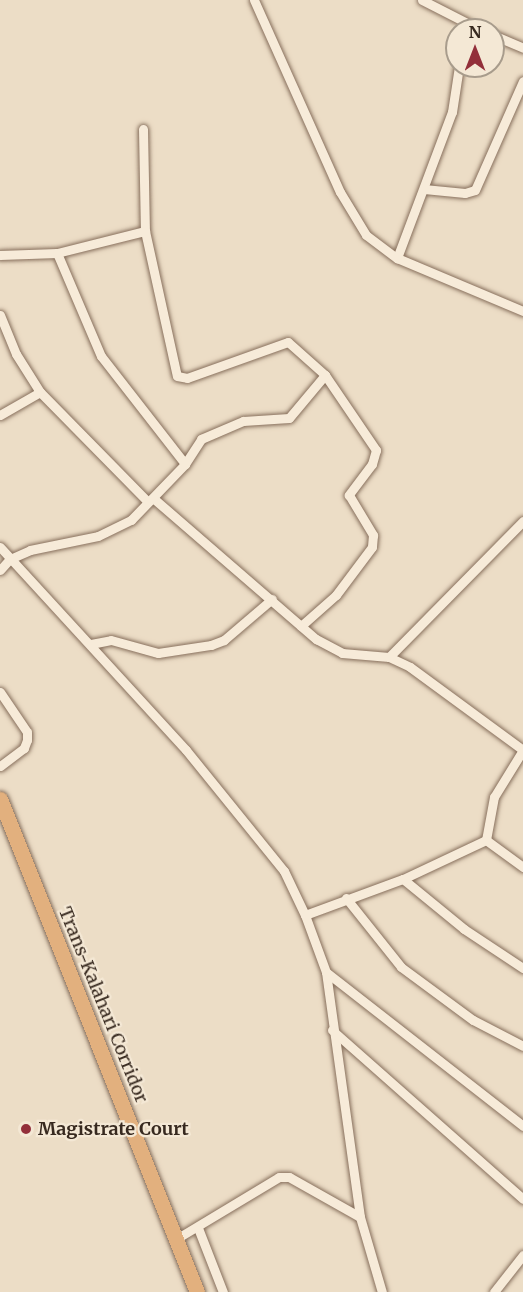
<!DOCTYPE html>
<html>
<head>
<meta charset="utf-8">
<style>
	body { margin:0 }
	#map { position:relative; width:523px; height:1292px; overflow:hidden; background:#ecddc6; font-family:Merriweather,serif }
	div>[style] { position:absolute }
	.roads { filter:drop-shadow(0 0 2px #876f5c) drop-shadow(0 0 2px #876f5c) }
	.minor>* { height:9px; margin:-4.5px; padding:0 4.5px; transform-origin:4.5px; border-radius:4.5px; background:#f7ebd9 }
	.trunk>* { height:15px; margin:-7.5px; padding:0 7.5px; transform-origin:7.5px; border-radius:7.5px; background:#e2b07e }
	.dots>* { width:16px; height:16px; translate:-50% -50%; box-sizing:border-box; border:3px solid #f4e8d5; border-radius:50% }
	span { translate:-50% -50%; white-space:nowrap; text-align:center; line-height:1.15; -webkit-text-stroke:4.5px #f4e8d5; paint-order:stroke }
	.street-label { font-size:18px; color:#37291f }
	.poi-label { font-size:18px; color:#37291f; font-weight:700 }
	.left { translate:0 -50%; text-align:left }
	.north { position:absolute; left:445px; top:18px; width:60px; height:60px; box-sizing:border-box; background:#f4e8d5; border:2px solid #a89c8c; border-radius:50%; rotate:0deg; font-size:16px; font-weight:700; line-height:24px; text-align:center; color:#37291f }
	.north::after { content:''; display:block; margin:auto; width:21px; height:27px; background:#932f3a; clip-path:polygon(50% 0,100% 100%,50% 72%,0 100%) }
</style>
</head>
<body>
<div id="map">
	<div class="roads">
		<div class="minor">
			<div style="left:254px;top:0;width:210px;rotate:65.9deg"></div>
			<div style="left:340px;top:192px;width:50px;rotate:58.8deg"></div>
			<div style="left:366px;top:235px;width:39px;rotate:37deg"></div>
			<div style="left:397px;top:258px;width:137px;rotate:22.8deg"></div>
			<div style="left:422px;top:0;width:66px;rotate:27deg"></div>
			<div style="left:493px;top:35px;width:33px;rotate:23deg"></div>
			<div style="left:143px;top:129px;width:102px;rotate:88.9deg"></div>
			<div style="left:145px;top:231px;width:148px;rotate:77.6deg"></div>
			<div style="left:177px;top:376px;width:10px;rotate:11deg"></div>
			<div style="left:187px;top:378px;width:107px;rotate:-19.6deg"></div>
			<div style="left:288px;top:342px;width:50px;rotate:41.7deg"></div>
			<div style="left:325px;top:375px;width:91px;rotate:55.8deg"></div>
			<div style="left:376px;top:450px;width:15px;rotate:106deg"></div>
			<div style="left:372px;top:464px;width:39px;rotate:127deg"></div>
			<div style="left:349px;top:495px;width:47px;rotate:59deg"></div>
			<div style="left:373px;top:535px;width:12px;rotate:95deg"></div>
			<div style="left:372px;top:547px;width:60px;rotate:126.9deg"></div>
			<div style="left:336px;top:595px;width:47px;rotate:138.5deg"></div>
			<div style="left:424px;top:189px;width:41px;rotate:5.6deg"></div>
			<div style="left:465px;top:193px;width:10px;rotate:-17deg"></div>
			<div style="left:475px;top:190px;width:119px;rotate:-66.2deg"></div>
			<div style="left:57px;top:253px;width:112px;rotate:66.9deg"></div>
			<div style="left:101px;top:356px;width:137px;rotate:52.1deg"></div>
			<div style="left:0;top:255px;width:57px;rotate:-2deg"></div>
			<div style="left:57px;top:253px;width:91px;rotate:-14deg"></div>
			<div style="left:397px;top:258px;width:156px;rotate:-69.4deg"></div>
			<div style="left:452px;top:112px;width:47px;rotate:-81.3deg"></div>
			<div style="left:0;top:315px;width:42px;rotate:67.7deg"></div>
			<div style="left:16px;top:354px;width:45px;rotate:57.7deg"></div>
			<div style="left:40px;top:392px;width:154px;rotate:45.5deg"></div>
			<div style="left:0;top:415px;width:46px;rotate:-29.9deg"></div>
			<div style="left:153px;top:498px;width:216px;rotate:40.9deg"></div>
			<div style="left:316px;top:639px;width:30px;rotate:28deg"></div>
			<div style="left:342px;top:653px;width:47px;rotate:4.9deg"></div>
			<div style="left:389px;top:657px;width:23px;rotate:25deg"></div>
			<div style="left:410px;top:667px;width:140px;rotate:36.3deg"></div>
			<div style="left:0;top:547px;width:275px;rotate:47.5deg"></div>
			<div style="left:186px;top:750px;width:156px;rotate:51deg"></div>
			<div style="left:284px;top:871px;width:49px;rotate:64.5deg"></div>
			<div style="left:305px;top:915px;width:61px;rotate:69.8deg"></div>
			<div style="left:326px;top:972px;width:247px;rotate:82.1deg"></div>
			<div style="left:360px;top:1217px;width:78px;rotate:73.7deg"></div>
			<div style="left:0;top:570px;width:15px;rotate:-48deg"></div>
			<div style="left:10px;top:559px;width:22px;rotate:-24deg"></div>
			<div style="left:30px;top:550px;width:69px;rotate:-11.6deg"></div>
			<div style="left:98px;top:536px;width:37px;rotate:-26deg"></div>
			<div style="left:131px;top:520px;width:78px;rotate:-46deg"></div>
			<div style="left:185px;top:464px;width:30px;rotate:-57deg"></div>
			<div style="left:201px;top:439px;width:46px;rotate:-23.2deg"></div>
			<div style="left:243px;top:421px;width:46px;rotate:-3.7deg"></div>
			<div style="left:289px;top:418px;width:56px;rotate:-50.1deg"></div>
			<div style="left:91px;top:644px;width:20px;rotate:-11deg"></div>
			<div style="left:111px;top:640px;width:49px;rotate:15.5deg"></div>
			<div style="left:158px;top:653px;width:54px;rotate:-8.6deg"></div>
			<div style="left:211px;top:645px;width:14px;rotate:-21deg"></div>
			<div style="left:224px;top:640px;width:63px;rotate:-40.5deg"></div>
			<div style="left:389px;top:657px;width:191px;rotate:-45.4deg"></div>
			<div style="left:0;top:692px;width:48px;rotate:56deg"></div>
			<div style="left:27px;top:732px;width:8px;rotate:90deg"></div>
			<div style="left:27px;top:740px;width:9px;rotate:111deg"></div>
			<div style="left:24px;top:748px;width:30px;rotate:143deg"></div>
			<div style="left:486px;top:840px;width:46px;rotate:36.1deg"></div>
			<div style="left:403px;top:879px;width:79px;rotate:39.3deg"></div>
			<div style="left:464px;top:929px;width:71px;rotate:33.5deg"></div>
			<div style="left:346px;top:898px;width:88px;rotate:51.4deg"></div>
			<div style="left:401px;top:967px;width:89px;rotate:36.4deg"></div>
			<div style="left:473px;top:1020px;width:56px;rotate:27.5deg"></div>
			<div style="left:305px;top:915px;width:104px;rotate:-20.2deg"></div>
			<div style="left:403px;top:879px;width:92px;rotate:-25.2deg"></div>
			<div style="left:486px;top:840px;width:44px;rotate:-79.5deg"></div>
			<div style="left:494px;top:797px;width:55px;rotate:-58.3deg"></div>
			<div style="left:326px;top:972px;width:250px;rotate:38deg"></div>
			<div style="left:332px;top:1030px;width:255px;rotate:41.5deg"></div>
			<div style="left:198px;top:1228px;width:69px;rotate:68.7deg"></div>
			<div style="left:176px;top:1239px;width:120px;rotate:-31deg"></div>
			<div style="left:279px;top:1177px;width:10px"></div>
			<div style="left:289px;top:1177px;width:81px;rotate:29.4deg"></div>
			<div style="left:494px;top:1292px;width:47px;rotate:-51.9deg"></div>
		</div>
		<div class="trunk">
			<div style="left:0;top:799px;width:531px;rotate:68.22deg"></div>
		</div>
	</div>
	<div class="dots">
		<div style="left:26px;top:1129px;background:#932f3a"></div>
	</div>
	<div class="street-label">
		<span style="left:103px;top:1005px;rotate:68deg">Trans-Kalahari Corridor</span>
	</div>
	<div class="poi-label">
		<span class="left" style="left:38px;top:1129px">Magistrate Court</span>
	</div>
	<div class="north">N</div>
</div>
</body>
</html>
